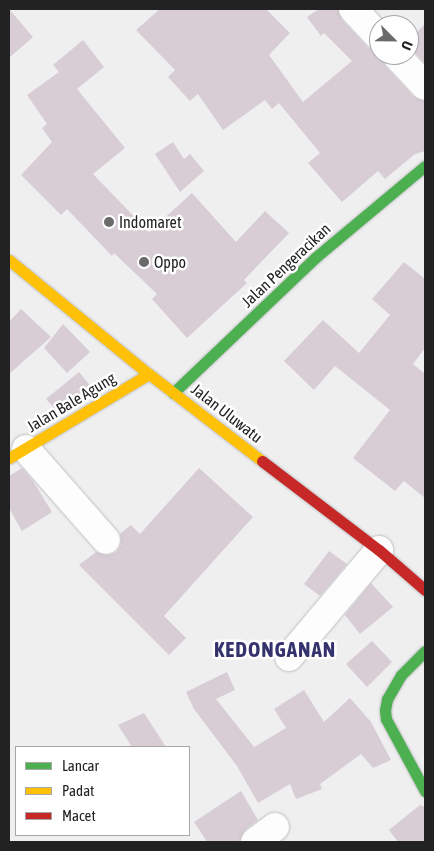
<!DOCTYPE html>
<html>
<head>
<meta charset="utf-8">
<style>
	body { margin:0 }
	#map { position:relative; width:434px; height:851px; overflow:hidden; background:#efeff0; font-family:"Asap Condensed",sans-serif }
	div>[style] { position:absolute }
	.building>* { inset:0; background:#d8ccd5 }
	.roads { filter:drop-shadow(0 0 1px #bfbfc0) drop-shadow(0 0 1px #bfbfc0) }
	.street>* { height:28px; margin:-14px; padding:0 14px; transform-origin:14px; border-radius:14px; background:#fdfdfd }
	.fast>* { height:11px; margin:-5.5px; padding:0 5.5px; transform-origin:5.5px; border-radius:5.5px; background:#4caf50 }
	.slow>* { height:11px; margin:-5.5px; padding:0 5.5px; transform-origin:5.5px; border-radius:5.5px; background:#ffc107 }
	.jam>* { height:11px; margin:-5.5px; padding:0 5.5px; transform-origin:5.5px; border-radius:5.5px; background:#c62828 }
	.dots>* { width:14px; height:14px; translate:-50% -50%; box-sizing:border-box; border:2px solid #fff; border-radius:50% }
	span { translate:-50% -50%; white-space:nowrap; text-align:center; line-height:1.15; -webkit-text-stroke:5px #fff; paint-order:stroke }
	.poi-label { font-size:16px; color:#222223 }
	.left { translate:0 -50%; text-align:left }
	.street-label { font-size:16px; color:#222223 }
	.district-label { font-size:21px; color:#35336e; font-weight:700; letter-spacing:1px }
	.frame { position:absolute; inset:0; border:10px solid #222223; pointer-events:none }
	.legend { position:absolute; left:15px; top:746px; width:175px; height:90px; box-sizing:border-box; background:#fff; border:1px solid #a7a7a7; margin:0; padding:6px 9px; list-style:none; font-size:15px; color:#222223 }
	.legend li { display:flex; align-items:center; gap:10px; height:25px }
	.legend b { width:25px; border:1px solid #a7a7a7 }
	.north { position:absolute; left:369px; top:15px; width:50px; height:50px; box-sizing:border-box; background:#fff; border:1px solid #a7a7a7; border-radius:50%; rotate:113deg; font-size:14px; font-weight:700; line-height:20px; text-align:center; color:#222223 }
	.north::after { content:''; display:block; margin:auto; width:18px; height:22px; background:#6a6a6b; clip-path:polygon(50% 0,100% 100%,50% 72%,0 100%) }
</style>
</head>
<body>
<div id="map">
	<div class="building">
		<div style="clip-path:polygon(9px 9px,33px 37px,9px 58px)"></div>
		<div style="clip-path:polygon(160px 9px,266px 9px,290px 33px,269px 55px,303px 102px,352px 61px,324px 33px,321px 36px,307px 17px,319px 9px,338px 9px,342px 20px,368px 48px,379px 52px,385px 66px,414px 97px,425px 101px,425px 151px,415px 154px,385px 179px,378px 171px,342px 202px,308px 163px,320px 153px,279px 103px,272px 109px,265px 100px,223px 130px,198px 94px,190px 101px,168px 77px,175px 70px,136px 30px)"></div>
		<div style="clip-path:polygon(425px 24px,425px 63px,409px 46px,409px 40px)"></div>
		<div style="clip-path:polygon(83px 40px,104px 67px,77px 89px,125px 148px,93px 174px,149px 232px,192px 193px,236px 242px,265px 211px,289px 233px,244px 280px,247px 283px,187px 338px,152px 299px,157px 294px,114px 253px,112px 256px,67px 209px,61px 215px,21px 175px,52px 142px,42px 128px,47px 124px,27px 95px,59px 72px,53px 65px)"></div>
		<div style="clip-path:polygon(173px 142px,184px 159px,190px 154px,204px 171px,180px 192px,155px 154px)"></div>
		<div style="clip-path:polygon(404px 262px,425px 279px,425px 348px,413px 364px,425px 374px,425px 498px,404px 481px,395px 491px,353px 458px,390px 410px,335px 366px,314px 390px,284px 361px,323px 320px,359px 353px,390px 315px,372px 299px)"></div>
		<div style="clip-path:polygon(21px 309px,51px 337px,9px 374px,9px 322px)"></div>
		<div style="clip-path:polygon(63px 324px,90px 352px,67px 373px,44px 348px)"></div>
		<div style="clip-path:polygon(79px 372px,93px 389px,57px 411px,46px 399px)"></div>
		<div style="clip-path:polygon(22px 468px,33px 481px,52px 512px,22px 531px,9px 508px,9px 476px)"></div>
		<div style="clip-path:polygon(199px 468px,253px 517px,164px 616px,186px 638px,169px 655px,79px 565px,96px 552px,109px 555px,116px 552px,121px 545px,120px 534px,131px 525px,140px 534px)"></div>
		<div style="clip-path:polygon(329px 551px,347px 564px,320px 596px,304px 584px)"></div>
		<div style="clip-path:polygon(371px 583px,393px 607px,360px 634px,345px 615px)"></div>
		<div style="clip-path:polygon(372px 641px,392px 662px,367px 687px,346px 664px)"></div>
		<div style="clip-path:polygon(227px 672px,235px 690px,216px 699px,254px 747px,286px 728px,274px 709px,304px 690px,324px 722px,350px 698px,371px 722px,391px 760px,373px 768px,361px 754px,320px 784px,322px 789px,296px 799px,290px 784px,258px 803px,237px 766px,194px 709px,186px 692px)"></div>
		<div style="clip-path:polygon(144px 713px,166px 747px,132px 747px,118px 725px)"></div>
		<div style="clip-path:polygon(241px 791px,258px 820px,245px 830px,240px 842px,207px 842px,194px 822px)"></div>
		<div style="clip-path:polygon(420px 805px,425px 807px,425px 842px,398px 842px,389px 830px)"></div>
	</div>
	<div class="roads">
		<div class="street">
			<div style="left:353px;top:9px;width:38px;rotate:47deg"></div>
			<div style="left:396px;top:55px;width:42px;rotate:46.9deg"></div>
			<div style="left:26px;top:449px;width:121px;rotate:48.7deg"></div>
			<div style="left:289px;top:657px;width:140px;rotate:-49.9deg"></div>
			<div style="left:255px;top:842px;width:25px;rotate:-37deg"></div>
		</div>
		<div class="fast">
			<div style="left:173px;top:393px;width:197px;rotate:-43.6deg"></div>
			<div style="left:316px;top:257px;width:142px;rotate:-39.9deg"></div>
			<div style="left:425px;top:651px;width:34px;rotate:135deg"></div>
			<div style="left:401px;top:675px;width:28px;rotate:120deg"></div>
			<div style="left:387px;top:699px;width:11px;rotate:100deg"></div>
			<div style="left:385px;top:710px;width:9px;rotate:84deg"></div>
			<div style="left:386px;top:719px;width:82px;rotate:61.6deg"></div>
		</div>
		<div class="slow">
			<div style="left:9px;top:260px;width:181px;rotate:39.2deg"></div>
			<div style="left:149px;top:374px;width:143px;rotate:37.6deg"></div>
			<div style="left:9px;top:458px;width:163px;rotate:-31deg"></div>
		</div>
		<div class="jam">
			<div style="left:262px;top:461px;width:147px;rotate:37.3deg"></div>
			<div style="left:379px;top:550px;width:61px;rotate:41deg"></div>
		</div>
	</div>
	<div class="dots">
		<div style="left:109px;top:222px;background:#6a6a6b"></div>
		<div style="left:144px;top:262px;background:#6a6a6b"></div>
	</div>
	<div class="poi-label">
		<span class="left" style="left:119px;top:222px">Indomaret</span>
		<span class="left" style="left:154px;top:262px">Oppo</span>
	</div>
	<div class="street-label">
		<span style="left:286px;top:265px;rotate:-43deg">Jalan Pengeracikan</span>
		<span style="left:71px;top:402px;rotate:-31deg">Jalan Bale Agung</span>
		<span style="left:227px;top:413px;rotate:38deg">Jalan Uluwatu</span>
	</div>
	<div class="district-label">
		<span style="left:275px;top:649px">KEDONGANAN</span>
	</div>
	<div class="frame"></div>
	<ul class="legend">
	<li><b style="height:6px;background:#4caf50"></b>Lancar</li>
	<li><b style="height:6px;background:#ffc107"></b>Padat</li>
	<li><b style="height:6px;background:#c62828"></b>Macet</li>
	</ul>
	<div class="north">U</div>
</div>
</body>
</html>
